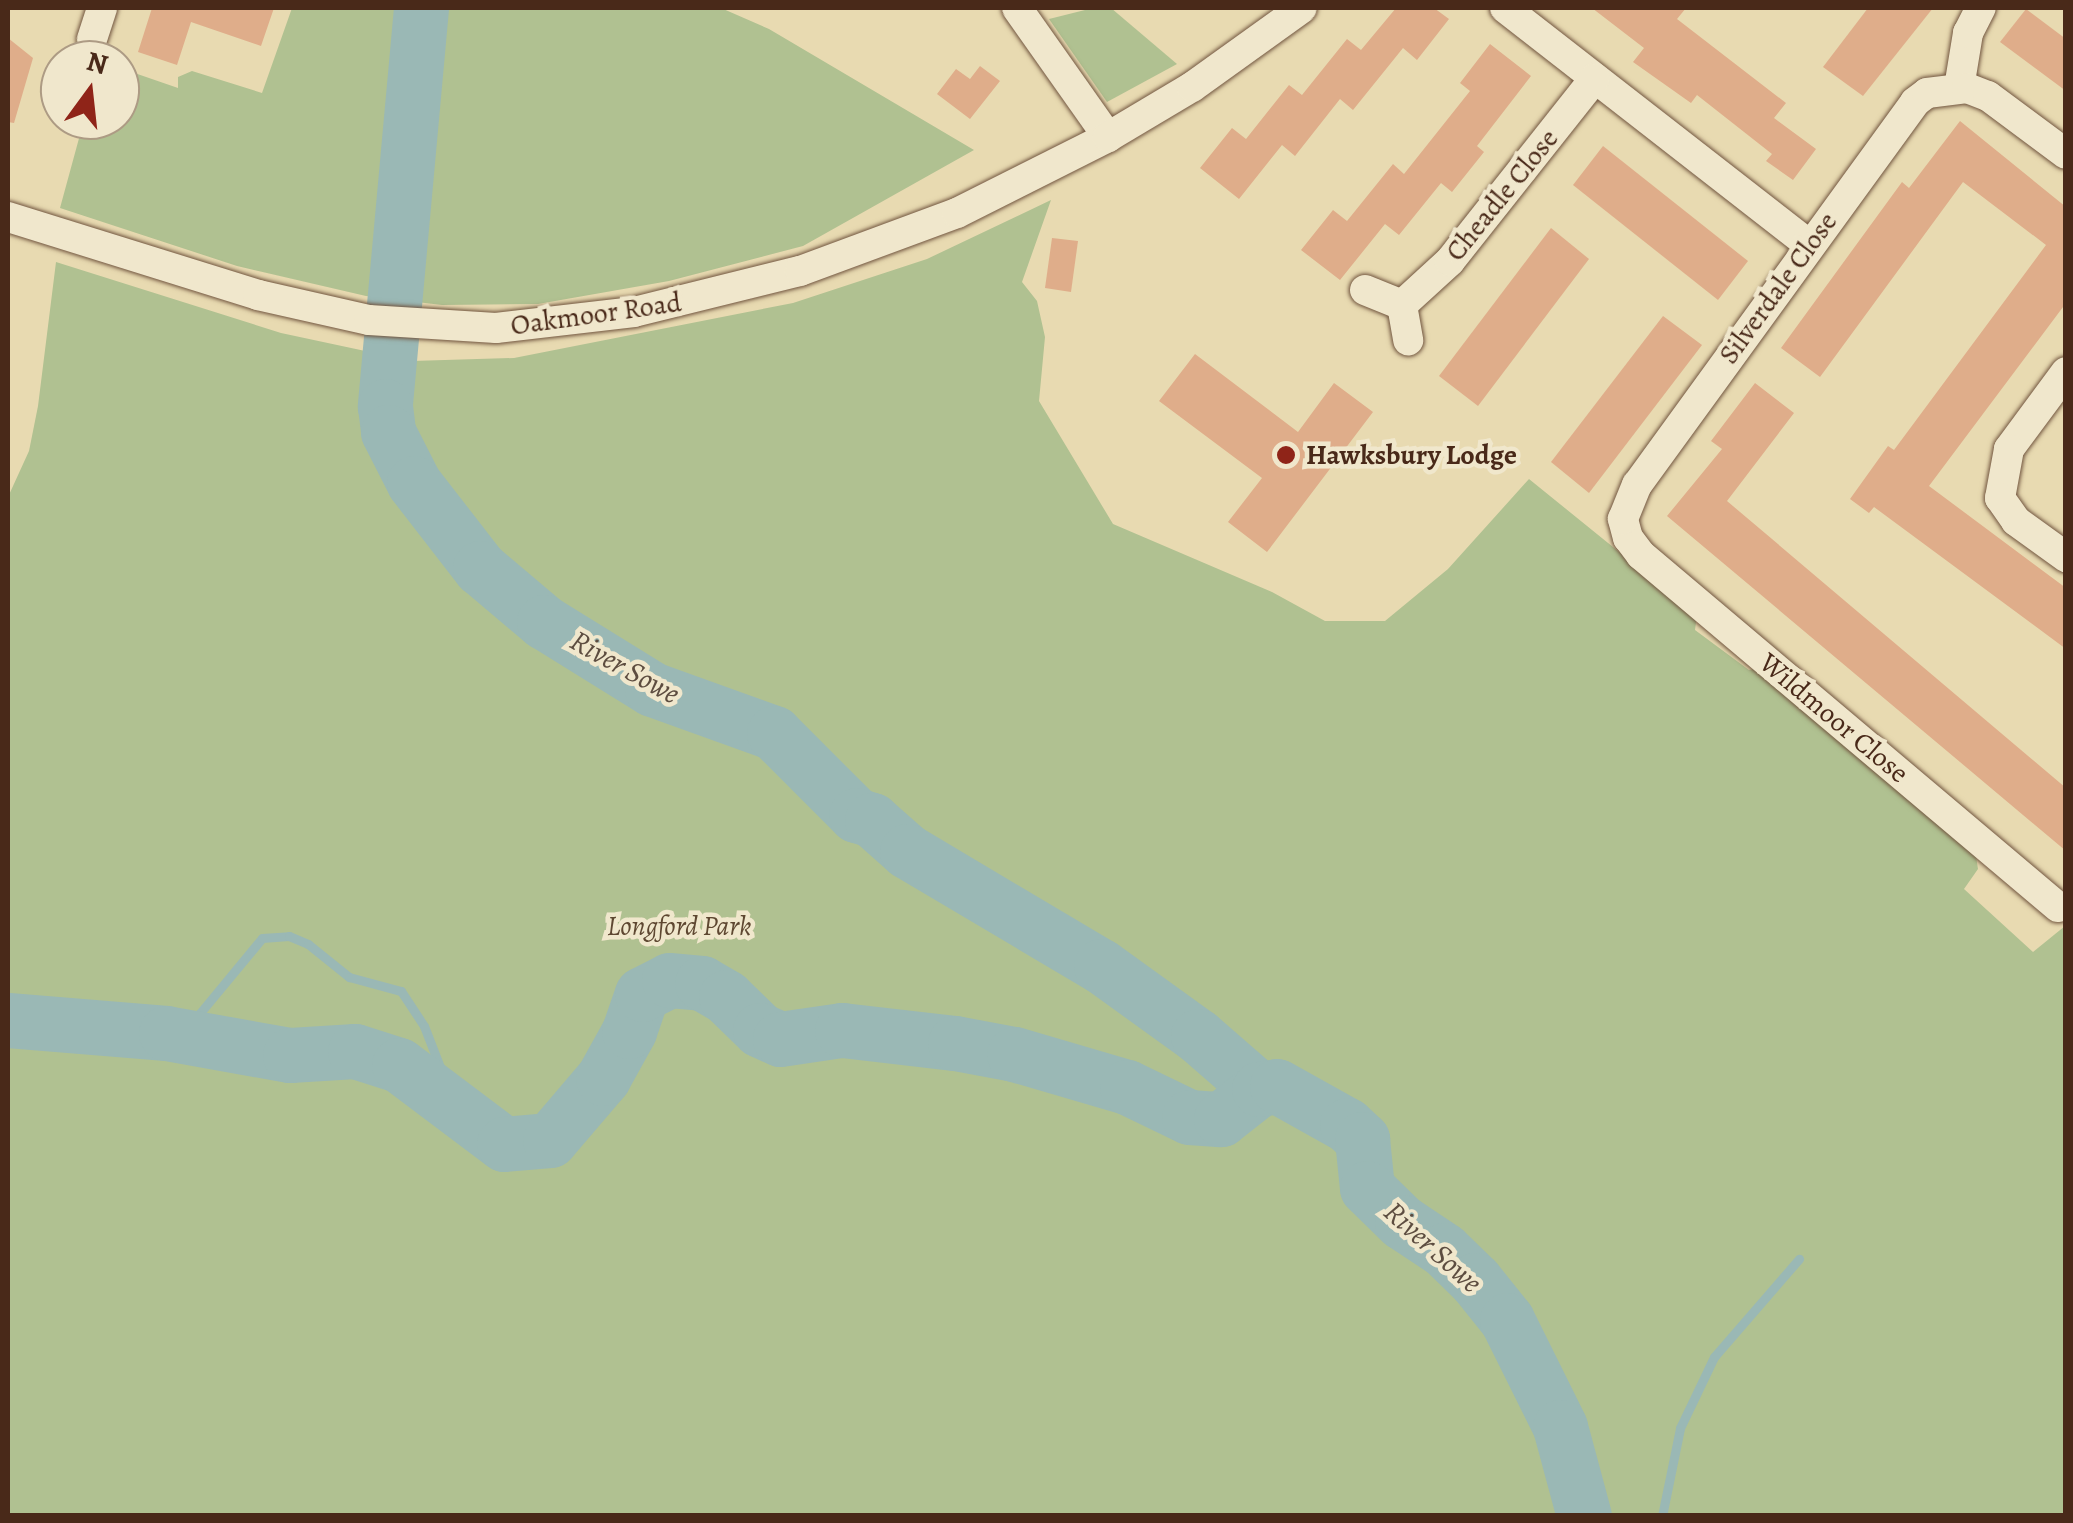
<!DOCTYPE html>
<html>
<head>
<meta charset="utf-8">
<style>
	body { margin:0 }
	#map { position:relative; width:2073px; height:1523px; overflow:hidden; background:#e8dab1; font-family:Alegreya,serif }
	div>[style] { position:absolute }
	.green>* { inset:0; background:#b0c191 }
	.stream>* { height:9px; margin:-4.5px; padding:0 4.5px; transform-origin:4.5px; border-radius:4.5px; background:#9ab8b5 }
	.river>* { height:55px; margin:-27.5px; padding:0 27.5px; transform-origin:27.5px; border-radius:27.5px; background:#9ab8b5 }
	.building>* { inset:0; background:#dfad8a }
	.roads { filter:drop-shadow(0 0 2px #71553f) drop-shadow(0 0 2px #71553f) }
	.minor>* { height:30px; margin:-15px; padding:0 15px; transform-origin:15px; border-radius:15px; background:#f0e7cc }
	.dots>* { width:28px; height:28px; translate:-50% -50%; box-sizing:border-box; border:5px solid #f0e7cc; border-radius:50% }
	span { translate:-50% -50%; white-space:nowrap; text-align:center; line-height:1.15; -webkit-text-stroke:9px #f0e7cc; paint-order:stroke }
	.street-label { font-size:28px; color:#492919 }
	.poi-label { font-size:28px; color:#492919; font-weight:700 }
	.left { translate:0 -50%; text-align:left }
	.park-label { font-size:28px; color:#5e4731; font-style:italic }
	.water-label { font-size:30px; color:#5d4d40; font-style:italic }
	.frame { position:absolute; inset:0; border:10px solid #492919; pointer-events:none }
	.north { position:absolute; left:40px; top:40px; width:100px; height:100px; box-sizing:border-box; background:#f0e7cc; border:2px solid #ad9b84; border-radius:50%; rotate:15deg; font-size:28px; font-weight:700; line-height:40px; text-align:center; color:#492919 }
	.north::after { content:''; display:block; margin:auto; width:35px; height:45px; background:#8f2418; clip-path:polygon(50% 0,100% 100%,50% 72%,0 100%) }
</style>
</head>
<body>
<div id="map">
	<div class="green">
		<div style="clip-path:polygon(292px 8px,721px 8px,769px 29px,974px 150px,803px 246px,669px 281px,538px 304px,442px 305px,366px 296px,237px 266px,60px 208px,84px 120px,120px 120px,120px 68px,178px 88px,178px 77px,192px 71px,262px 93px)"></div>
		<div style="clip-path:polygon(1093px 8px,1111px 8px,1177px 64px,1107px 102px,1049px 19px)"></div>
		<div style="clip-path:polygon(1051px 200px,1022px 282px,1037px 301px,1045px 337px,1039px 401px,1113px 524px,1272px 592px,1325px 621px,1385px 621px,1448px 569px,1529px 479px,1697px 615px,1695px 630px,1749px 670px,1759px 668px,1975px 850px,1978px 869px,1964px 889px,2033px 952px,2065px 926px,2065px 1515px,8px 1516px,8px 497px,29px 451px,38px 406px,56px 262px,281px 333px,412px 361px,514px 358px,793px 303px,927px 259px)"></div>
	</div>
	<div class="stream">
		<div style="left:166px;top:1033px;width:39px;rotate:-30deg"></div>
		<div style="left:200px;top:1013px;width:97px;rotate:-50.4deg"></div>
		<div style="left:262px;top:938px;width:27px;rotate:-4deg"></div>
		<div style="left:289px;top:936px;width:21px;rotate:23deg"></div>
		<div style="left:308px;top:944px;width:53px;rotate:38.8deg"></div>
		<div style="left:349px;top:977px;width:54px;rotate:15.1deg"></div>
		<div style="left:401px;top:991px;width:42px;rotate:56.7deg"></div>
		<div style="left:424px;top:1026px;width:83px;rotate:68.7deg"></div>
		<div style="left:1662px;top:1516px;width:90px;rotate:-78.4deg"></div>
		<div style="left:1680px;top:1428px;width:79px;rotate:-64.4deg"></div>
		<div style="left:1714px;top:1357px;width:130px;rotate:-49.1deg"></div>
	</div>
	<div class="river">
		<div style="left:421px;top:8px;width:400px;rotate:95.2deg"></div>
		<div style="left:385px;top:406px;width:26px;rotate:83deg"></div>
		<div style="left:388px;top:432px;width:57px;rotate:63deg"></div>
		<div style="left:414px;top:483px;width:108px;rotate:52.2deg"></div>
		<div style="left:480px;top:568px;width:84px;rotate:40.2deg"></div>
		<div style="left:544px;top:622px;width:127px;rotate:31.8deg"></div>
		<div style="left:652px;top:689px;width:130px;rotate:19.8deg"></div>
		<div style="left:774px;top:733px;width:116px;rotate:45deg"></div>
		<div style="left:856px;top:815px;width:17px;rotate:17deg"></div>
		<div style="left:872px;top:820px;width:47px;rotate:41.5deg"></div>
		<div style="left:907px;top:851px;width:226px;rotate:30.7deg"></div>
		<div style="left:1101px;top:966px;width:120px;rotate:35.8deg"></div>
		<div style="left:1198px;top:1036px;width:81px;rotate:41deg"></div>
		<div style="left:8px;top:1020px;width:159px;rotate:4.7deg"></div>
		<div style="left:166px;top:1033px;width:126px;rotate:10.1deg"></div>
		<div style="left:290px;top:1055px;width:65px;rotate:-3.5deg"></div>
		<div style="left:355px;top:1051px;width:46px;rotate:17.7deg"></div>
		<div style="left:399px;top:1065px;width:131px;rotate:37deg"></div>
		<div style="left:504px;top:1144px;width:46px;rotate:-5deg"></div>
		<div style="left:550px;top:1140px;width:82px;rotate:-49.5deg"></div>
		<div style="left:603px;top:1078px;width:54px;rotate:-61deg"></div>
		<div style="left:629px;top:1031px;width:39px;rotate:-71deg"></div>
		<div style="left:642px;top:994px;width:30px;rotate:-27deg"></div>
		<div style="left:669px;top:980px;width:33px;rotate:5deg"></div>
		<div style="left:702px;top:983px;width:28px;rotate:30deg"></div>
		<div style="left:726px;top:997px;width:47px;rotate:44.1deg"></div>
		<div style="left:760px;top:1030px;width:22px;rotate:24deg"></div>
		<div style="left:780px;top:1039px;width:63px;rotate:-8.3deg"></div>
		<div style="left:842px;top:1030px;width:114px;rotate:6.6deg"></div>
		<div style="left:955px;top:1043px;width:60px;rotate:10.6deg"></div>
		<div style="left:1014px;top:1054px;width:118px;rotate:16.3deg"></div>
		<div style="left:1127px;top:1087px;width:69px;rotate:25.8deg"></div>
		<div style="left:1189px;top:1117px;width:32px;rotate:4deg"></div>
		<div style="left:1221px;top:1119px;width:48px;rotate:-38.3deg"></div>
		<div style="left:1259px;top:1089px;width:18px;rotate:-9deg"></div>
		<div style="left:1277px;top:1086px;width:80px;rotate:29.1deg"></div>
		<div style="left:1347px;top:1125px;width:21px;rotate:43deg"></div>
		<div style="left:1362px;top:1139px;width:49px;rotate:84.2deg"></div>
		<div style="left:1367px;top:1188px;width:49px;rotate:44.2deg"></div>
		<div style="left:1402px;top:1222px;width:50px;rotate:33.7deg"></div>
		<div style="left:1444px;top:1250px;width:43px;rotate:44.1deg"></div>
		<div style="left:1475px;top:1280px;width:51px;rotate:51.3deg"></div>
		<div style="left:1507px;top:1320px;width:119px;rotate:63.6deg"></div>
		<div style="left:1560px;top:1427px;width:92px;rotate:74.9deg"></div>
	</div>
	<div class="building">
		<div style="clip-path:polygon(152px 8px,274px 8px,261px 46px,191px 22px,177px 65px,138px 52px)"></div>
		<div style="clip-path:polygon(1396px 8px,1434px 8px,1449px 19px,1417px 60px,1403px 48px,1353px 110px,1340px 99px,1295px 156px,1282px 145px,1239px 199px,1200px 168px,1232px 128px,1246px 139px,1289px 85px,1302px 95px,1347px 39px,1361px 50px)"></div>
		<div style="clip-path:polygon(1592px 8px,1686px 8px,1677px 19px,1786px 103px,1774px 118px,1816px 149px,1793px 180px,1766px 161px,1772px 154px,1697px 95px,1691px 103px,1633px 62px,1644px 48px)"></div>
		<div style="clip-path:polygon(1868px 8px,1933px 8px,1863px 96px,1823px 67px)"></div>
		<div style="clip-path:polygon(2026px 9px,2066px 39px,2066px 91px,2000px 42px)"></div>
		<div style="clip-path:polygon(8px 38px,33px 58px,14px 123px,8px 122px)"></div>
		<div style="clip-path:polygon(1490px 44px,1531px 76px,1477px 146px,1484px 152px,1452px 192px,1441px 183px,1399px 235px,1385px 224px,1340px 280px,1301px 250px,1333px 210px,1347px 221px,1393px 164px,1404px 174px,1470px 91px,1460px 83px)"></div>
		<div style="clip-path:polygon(980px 66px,1000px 81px,970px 119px,937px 94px,956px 69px,970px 79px)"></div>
		<div style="clip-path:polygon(1960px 121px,2066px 207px,2066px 303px,1929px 486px,2066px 588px,2066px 649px,1874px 507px,1869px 513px,1850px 499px,1888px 446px,1894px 450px,2046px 245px,1963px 182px,1820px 377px,1781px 348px,1902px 182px,1909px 188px)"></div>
		<div style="clip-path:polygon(1603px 146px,1748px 261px,1718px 300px,1573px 185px)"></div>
		<div style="clip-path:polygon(1551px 228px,1589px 259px,1478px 406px,1439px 376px)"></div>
		<div style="clip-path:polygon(1052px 238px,1078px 241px,1071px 292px,1045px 288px)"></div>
		<div style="clip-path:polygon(1663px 316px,1702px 345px,1589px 493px,1551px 462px)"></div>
		<div style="clip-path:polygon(1195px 354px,1298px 432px,1334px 383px,1373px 412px,1267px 552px,1228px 522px,1262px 478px,1159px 401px)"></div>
		<div style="clip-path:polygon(1755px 383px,1794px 413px,1727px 501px,2066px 788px,2066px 851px,1667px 516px,1722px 449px,1711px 441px)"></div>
	</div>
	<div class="roads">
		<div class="minor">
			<div style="left:1017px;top:8px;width:158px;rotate:54.8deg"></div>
			<div style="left:1505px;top:8px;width:384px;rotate:37.9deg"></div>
			<div style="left:92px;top:39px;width:33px;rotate:-72deg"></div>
			<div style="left:1959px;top:88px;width:56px;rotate:-80.7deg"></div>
			<div style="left:1968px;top:33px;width:28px;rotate:-63deg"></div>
			<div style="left:8px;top:217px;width:262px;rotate:17.3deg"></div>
			<div style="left:258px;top:295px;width:114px;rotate:12.7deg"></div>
			<div style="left:369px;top:320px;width:127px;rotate:3.6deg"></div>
			<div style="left:496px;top:328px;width:139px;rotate:-6.6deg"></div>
			<div style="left:634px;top:312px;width:171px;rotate:-13.9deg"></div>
			<div style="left:800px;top:271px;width:167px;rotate:-20.3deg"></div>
			<div style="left:957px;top:213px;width:169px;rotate:-26.7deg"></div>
			<div style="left:1108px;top:137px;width:98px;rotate:-30.8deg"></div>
			<div style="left:1192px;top:87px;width:135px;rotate:-35.7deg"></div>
			<div style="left:1365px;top:290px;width:40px;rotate:22deg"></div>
			<div style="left:1402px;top:305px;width:36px;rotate:80deg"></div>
			<div style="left:1402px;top:305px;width:65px;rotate:-42.5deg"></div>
			<div style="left:1450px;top:261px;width:233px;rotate:-51.6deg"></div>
			<div style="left:2066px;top:372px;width:96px;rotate:126.5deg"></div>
			<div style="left:2009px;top:449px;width:50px;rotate:100.4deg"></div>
			<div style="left:2000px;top:498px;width:28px;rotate:55deg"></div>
			<div style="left:2016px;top:521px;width:62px;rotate:35.8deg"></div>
			<div style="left:2058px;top:907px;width:546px;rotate:-139.83deg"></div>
			<div style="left:1641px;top:555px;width:21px;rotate:-127deg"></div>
			<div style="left:1628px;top:538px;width:20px;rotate:-105deg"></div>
			<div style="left:1623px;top:519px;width:37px;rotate:-68deg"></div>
			<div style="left:1637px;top:485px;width:473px;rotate:-54deg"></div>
			<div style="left:1915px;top:102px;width:15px;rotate:-37deg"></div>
			<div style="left:1927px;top:93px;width:40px;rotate:-7.1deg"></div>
			<div style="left:1967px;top:88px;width:22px;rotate:21deg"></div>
			<div style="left:1988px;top:96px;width:97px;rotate:36.6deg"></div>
		</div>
	</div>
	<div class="dots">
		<div style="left:1286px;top:455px;background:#8f2418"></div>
	</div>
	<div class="street-label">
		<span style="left:1502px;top:195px;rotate:-51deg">Cheadle Close</span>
		<span style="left:1778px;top:288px;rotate:-54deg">Silverdale Close</span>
		<span style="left:596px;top:314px;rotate:-8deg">Oakmoor Road</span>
		<span style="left:1834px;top:718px;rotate:40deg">Wildmoor Close</span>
	</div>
	<div class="poi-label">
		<span class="left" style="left:1306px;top:455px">Hawksbury Lodge</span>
	</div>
	<div class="park-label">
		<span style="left:679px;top:926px">Longford Park</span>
	</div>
	<div class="water-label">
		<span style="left:625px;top:667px;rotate:29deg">River Sowe</span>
		<span style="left:1433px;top:1247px;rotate:42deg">River Sowe</span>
	</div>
	<div class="frame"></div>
	<div class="north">N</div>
</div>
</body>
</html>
